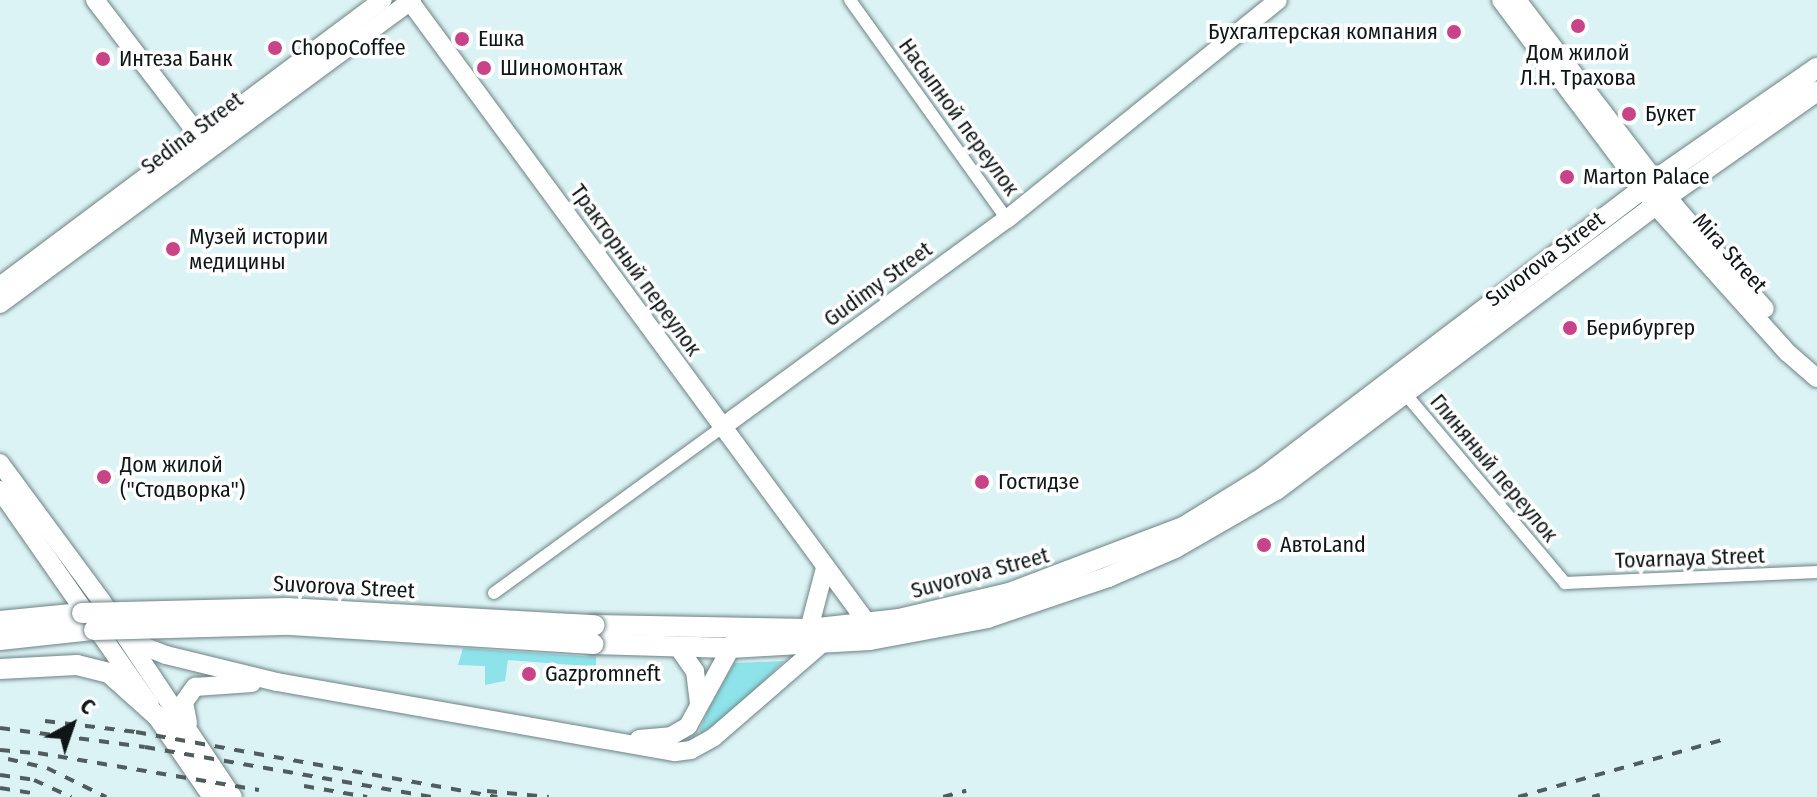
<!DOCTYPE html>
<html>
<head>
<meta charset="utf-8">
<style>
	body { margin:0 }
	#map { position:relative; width:1817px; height:797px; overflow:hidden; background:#dcf3f5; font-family:"Fira Sans Condensed",sans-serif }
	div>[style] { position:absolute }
	.green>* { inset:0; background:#8ee2e9 }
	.roads { filter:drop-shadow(0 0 2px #6d8284) drop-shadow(0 0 2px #6d8284) }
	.street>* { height:12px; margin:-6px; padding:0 6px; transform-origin:6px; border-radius:6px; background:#fff }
	.secondary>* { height:18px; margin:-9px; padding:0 9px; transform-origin:9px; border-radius:9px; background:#fff }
	.primary>* { height:20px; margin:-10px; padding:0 10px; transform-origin:10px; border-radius:10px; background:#fff }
	.rail>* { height:4px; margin-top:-2px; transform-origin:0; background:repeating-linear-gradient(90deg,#505d5e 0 10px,transparent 0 20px) }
	.bridges { filter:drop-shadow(0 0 2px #6d8284) drop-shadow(0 0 2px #6d8284) }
	.primary-bridge>* { height:20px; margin:-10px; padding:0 10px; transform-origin:10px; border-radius:10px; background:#fff }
	.dots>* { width:22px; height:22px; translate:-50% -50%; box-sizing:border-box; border:4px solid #fff; border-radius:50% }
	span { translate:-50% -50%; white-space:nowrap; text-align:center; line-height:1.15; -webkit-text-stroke:7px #fff; paint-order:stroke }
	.poi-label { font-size:22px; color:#0e1617 }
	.right { translate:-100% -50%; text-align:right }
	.left { translate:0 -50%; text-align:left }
	.street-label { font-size:22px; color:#0e1617 }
	.north { position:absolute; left:32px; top:685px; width:80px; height:80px; -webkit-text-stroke:6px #fff; paint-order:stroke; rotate:40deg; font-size:22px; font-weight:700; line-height:32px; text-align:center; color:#0e1617 }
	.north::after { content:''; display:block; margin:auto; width:28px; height:36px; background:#0e1617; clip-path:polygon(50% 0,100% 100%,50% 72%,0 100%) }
</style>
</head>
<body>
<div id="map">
	<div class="green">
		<div style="clip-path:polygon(463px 648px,596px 657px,596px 684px,573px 665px,508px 660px,505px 681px,485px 685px,485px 666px,458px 665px)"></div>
		<div style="clip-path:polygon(784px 661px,736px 708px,701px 734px,700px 729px,708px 710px,734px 663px)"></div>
	</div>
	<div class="roads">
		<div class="street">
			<div style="left:850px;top:0;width:269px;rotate:54.4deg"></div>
			<div style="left:1402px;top:390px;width:253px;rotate:49.8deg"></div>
			<div style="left:1565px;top:583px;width:252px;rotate:-2.5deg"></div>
			<div style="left:494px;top:593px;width:281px;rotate:-36deg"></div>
		</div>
		<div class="secondary">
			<div style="left:95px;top:0;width:181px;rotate:52.6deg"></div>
			<div style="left:409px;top:0;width:775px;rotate:53.66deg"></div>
			<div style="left:1501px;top:0;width:256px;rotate:53.1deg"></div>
			<div style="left:1655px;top:205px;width:199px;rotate:48.1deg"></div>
			<div style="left:1788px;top:353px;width:38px;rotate:41deg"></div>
			<div style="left:1517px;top:0;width:266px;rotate:52.5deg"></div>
			<div style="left:1679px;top:211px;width:130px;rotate:48.7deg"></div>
			<div style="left:0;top:286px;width:478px;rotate:-36.8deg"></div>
			<div style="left:0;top:304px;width:512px;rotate:-36.42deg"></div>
			<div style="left:721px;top:428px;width:354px;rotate:-36.2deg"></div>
			<div style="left:1007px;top:219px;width:348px;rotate:-38.9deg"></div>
			<div style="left:0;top:463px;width:170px;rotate:53.6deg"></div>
			<div style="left:101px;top:600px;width:237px;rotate:56.2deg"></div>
			<div style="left:0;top:490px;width:262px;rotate:55.1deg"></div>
			<div style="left:809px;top:629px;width:63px;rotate:-75.3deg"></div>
			<div style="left:128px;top:640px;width:41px;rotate:21.5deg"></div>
			<div style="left:166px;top:655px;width:114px;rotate:13.7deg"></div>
			<div style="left:277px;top:682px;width:404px;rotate:10deg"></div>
			<div style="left:675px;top:752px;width:16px;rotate:-7deg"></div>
			<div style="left:691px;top:750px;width:26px;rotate:-29deg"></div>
			<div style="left:714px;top:737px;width:139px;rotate:-40.9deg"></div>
			<div style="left:678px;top:647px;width:29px;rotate:55deg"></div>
			<div style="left:695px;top:671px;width:33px;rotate:83deg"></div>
			<div style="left:188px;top:723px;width:21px;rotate:-101deg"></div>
			<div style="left:184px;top:702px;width:19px;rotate:-54deg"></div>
			<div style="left:195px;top:687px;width:57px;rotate:-4deg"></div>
			<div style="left:639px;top:739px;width:32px;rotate:-5deg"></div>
			<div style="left:671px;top:736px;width:20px;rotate:-30deg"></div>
			<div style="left:688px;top:726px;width:102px;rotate:-61.2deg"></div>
		</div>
		<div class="primary">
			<div style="left:0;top:621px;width:82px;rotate:-5.6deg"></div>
			<div style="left:595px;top:625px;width:214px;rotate:1.1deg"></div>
			<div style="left:809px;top:629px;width:91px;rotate:-6.3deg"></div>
			<div style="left:899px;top:619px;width:113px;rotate:-13.3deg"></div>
			<div style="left:1009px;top:593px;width:188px;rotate:-20.8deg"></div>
			<div style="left:1185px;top:526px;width:93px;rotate:-31.8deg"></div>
			<div style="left:1264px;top:477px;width:475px;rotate:-37.3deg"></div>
			<div style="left:1642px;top:189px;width:213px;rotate:-34.7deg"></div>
			<div style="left:0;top:640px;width:95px;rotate:-6.1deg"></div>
			<div style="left:593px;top:644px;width:137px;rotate:1.7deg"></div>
			<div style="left:730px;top:648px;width:140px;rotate:-3.3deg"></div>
			<div style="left:870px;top:640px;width:119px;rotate:-10.6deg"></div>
			<div style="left:987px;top:618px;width:128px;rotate:-18.7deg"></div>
			<div style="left:1108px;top:577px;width:73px;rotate:-23.4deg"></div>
			<div style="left:1175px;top:548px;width:116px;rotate:-29.9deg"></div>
			<div style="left:1276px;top:490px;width:474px;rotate:-36.9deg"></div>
			<div style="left:1655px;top:205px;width:198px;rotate:-35.1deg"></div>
			<div style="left:0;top:669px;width:77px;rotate:-3deg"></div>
			<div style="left:77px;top:665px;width:33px;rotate:14deg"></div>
			<div style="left:109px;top:673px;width:66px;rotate:41.9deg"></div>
			<div style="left:158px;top:717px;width:97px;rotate:55.5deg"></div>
		</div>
	</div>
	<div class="rail">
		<div style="left:45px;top:721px;width:92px;rotate:6.9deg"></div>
		<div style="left:136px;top:732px;width:367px;rotate:10.2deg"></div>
		<div style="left:0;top:728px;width:146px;rotate:7.5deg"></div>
		<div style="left:145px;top:747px;width:291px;rotate:9.9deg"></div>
		<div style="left:0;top:750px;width:38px;rotate:5deg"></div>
		<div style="left:38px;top:753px;width:224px;rotate:9.5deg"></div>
		<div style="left:8px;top:759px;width:40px;rotate:13deg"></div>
		<div style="left:47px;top:768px;width:66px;rotate:26.2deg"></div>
		<div style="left:0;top:775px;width:34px;rotate:8deg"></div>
		<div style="left:34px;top:780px;width:41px;rotate:24.7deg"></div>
		<div style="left:304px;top:786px;width:64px;rotate:9.9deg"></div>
		<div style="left:0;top:788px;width:39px;rotate:9deg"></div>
		<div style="left:487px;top:791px;width:62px;rotate:5.5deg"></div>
		<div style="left:943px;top:797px;width:24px;rotate:-15deg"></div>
		<div style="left:1518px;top:797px;width:216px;rotate:-15.6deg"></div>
		<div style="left:1592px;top:797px;width:8px;rotate:-14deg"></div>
	</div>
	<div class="bridges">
		<div class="primary-bridge">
			<div style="left:82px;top:613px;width:205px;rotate:-1.4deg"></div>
			<div style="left:287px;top:608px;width:308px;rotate:3.2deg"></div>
			<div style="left:94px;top:630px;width:197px;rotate:-1.5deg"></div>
			<div style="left:291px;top:625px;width:303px;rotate:3.6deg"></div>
		</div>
	</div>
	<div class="dots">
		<div style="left:1578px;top:26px;background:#c84487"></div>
		<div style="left:1454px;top:32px;background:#c84487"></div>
		<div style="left:462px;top:39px;background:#c84487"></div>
		<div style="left:275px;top:48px;background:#c84487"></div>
		<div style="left:103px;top:59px;background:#c84487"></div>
		<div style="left:484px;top:68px;background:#c84487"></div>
		<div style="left:1629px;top:114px;background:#c84487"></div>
		<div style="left:1567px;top:177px;background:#c84487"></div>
		<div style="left:173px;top:249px;background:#c84487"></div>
		<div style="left:1570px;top:328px;background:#c84487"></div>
		<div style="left:104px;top:477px;background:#c84487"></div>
		<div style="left:982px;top:482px;background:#c84487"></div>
		<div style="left:1264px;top:545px;background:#c84487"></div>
		<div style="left:529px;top:674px;background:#c84487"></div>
	</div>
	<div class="poi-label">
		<span class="right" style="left:1438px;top:32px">Бухгалтерская компания</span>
		<span class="left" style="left:478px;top:39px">Ешка</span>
		<span class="left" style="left:291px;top:48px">ChopoCoffee</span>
		<span style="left:1578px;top:65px">Дом жилой<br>Л.Н. Трахова</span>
		<span class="left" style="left:119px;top:59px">Интеза Банк</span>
		<span class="left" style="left:500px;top:68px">Шиномонтаж</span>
		<span class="left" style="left:1645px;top:114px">Букет</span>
		<span class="left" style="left:1583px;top:177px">Marton Palace</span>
		<span class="left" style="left:189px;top:249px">Музей истории<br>медицины</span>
		<span class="left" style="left:1586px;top:328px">Берибургер</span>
		<span class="left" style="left:120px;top:477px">Дом жилой<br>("Стодворка")</span>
		<span class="left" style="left:998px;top:482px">Гостидзе</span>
		<span class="left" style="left:1280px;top:545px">АвтоLand</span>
		<span class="left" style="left:545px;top:674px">Gazpromneft</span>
	</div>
	<div class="street-label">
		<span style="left:959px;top:117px;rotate:54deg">Насыпной переулок</span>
		<span style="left:192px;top:133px;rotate:-37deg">Sedina Street</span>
		<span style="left:1730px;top:253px;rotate:48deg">Mira Street</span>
		<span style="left:1545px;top:259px;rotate:-37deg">Suvorova Street</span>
		<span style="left:636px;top:270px;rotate:54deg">Тракторный переулок</span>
		<span style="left:878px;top:284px;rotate:-36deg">Gudimy Street</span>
		<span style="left:1494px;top:468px;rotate:50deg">Глиняный переулок</span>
		<span style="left:1690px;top:558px;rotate:-2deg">Tovarnaya Street</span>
		<span style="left:980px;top:573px;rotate:-15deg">Suvorova Street</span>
		<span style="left:344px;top:587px;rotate:3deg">Suvorova Street</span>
	</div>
	<div class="north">С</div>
</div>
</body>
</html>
